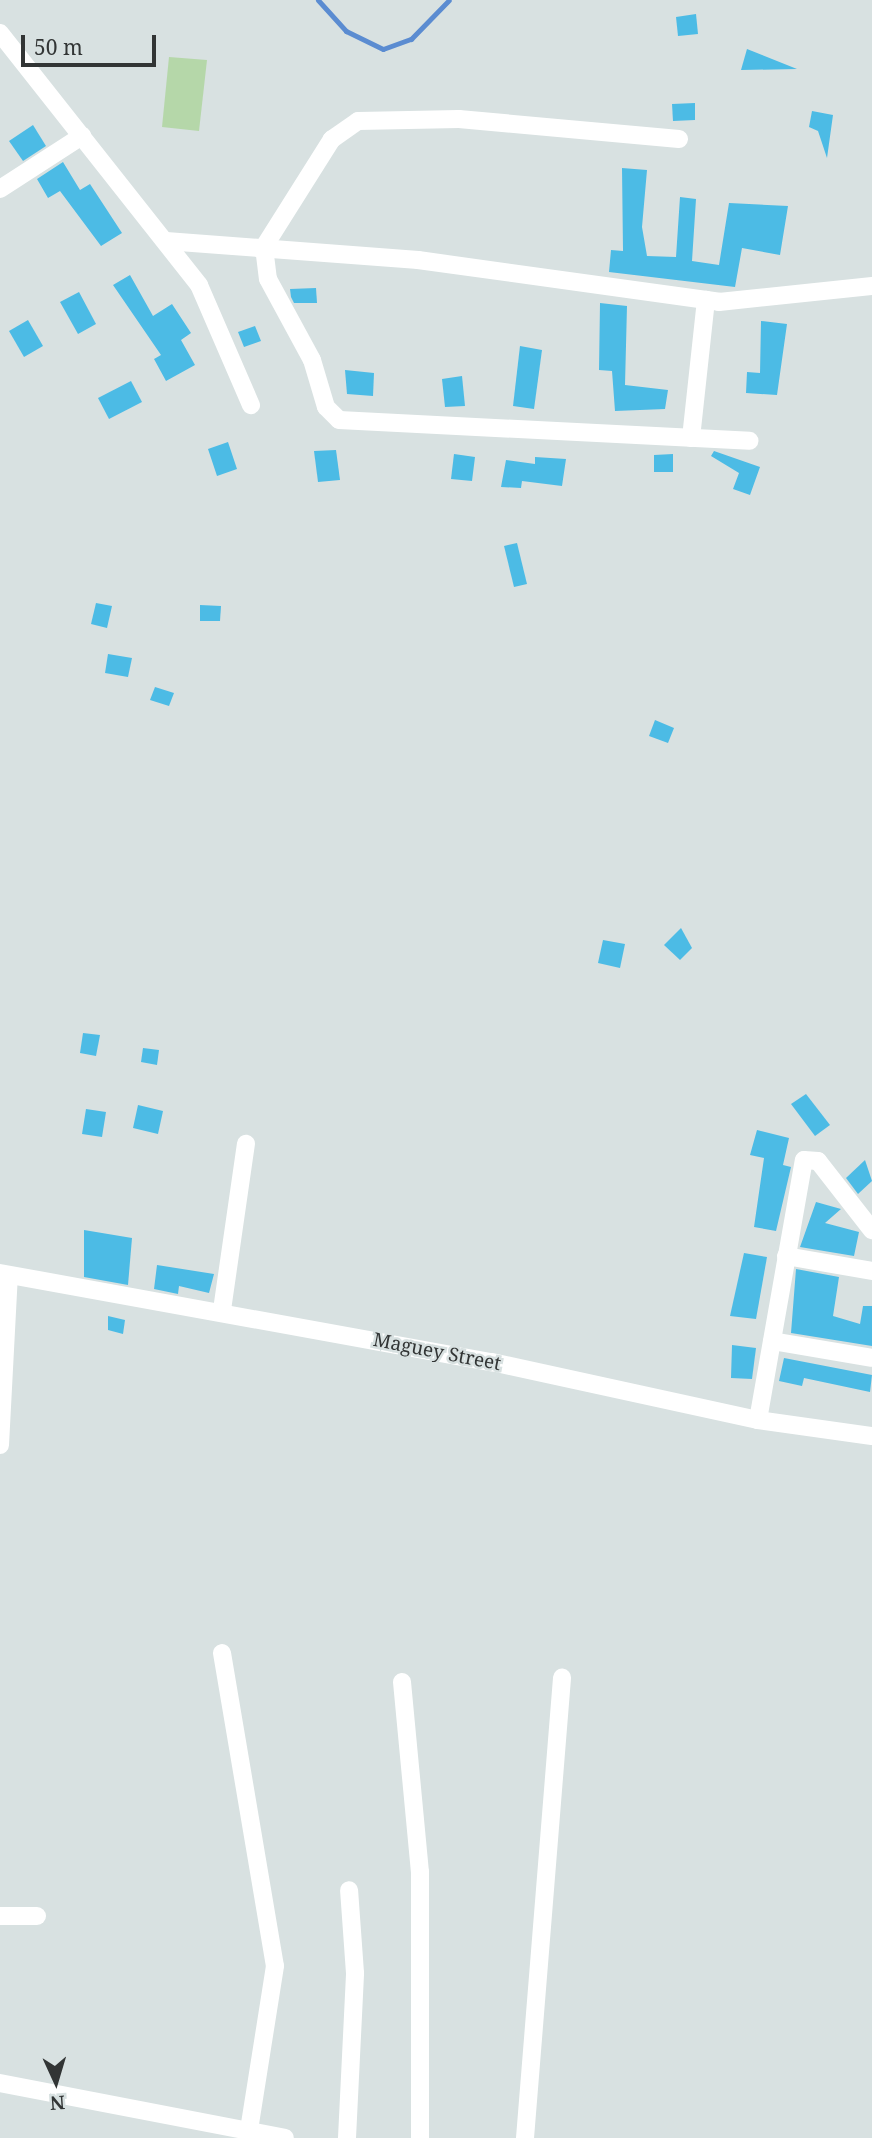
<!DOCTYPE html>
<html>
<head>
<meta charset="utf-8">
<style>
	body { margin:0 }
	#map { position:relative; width:872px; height:2138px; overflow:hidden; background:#d8e1e1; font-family:"Noto Serif",serif }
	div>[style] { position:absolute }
	.green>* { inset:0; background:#b5d7a9 }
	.stream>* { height:5px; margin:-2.5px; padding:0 2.5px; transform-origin:2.5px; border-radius:2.5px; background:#5b8cd1 }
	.building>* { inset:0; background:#4cbbe5 }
	.street>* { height:18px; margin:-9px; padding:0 9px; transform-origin:9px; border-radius:9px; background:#fff }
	span { translate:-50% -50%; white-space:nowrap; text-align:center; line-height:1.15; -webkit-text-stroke:5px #d8e1e1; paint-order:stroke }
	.street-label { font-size:19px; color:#323535 }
	.north { position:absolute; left:21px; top:2047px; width:70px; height:70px; -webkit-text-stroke:5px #d8e1e1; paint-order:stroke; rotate:176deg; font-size:19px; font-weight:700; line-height:28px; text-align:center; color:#323535 }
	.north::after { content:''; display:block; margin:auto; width:24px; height:32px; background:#323535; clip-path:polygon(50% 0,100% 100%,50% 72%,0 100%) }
	.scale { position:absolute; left:21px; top:35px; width:135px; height:32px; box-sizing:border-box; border:4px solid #323535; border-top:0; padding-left:9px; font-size:21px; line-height:24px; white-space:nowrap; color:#323535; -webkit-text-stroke:5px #d8e1e1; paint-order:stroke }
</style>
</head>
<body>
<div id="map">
	<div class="green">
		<div style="clip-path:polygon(169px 57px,207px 60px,199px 131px,162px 127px)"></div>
	</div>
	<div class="stream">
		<div style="left:318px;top:0;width:42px;rotate:47.9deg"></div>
		<div style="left:346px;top:31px;width:41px;rotate:25.9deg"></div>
		<div style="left:383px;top:49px;width:30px;rotate:-20deg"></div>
		<div style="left:411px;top:39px;width:54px;rotate:-45.7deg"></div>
	</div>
	<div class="building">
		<div style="clip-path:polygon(696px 14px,698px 34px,678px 36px,676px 17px)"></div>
		<div style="clip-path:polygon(747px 49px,797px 69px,741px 70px)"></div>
		<div style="clip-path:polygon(695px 103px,695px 120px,673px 121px,672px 104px)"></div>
		<div style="clip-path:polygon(812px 111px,833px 115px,827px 158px,818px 131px,809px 127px)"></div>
		<div style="clip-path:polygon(33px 125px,46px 146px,23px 161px,9px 141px)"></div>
		<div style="clip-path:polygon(63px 162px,80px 190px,90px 184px,122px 233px,101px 246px,60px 191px,48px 198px,37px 179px)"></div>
		<div style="clip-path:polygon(622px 168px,647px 170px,642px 227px,647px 256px,676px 257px,680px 197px,696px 199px,692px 261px,719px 265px,729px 203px,788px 206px,780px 255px,742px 248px,735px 287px,609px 272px,611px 250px,623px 251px)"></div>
		<div style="clip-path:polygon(130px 275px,153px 316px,172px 304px,191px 333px,181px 340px,195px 365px,166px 381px,154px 359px,161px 355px,113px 285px)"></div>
		<div style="clip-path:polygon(316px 288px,317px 303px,294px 303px,291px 297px,290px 289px)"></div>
		<div style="clip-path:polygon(79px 292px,96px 324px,78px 334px,60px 302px)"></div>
		<div style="clip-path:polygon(600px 303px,627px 306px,625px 385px,668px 390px,665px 409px,615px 411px,612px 371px,599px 370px)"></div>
		<div style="clip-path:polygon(28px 320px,43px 346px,24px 357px,9px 331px)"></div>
		<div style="clip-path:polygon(761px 321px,787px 324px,777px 395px,746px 393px,747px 372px,760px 373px)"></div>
		<div style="clip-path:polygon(255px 326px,261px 341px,244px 347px,238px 332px)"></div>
		<div style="clip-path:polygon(520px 346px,542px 350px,534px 409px,513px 406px)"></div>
		<div style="clip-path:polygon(345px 370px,374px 373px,373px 396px,347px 394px)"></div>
		<div style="clip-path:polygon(462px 376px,465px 406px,445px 407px,442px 379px)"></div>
		<div style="clip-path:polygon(131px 381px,142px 402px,109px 419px,98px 398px)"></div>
		<div style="clip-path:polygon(228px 442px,237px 469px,217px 476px,208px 449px)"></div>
		<div style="clip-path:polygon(336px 450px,340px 480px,318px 482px,314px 451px)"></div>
		<div style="clip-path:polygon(714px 451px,760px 467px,750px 495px,733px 489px,739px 473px,711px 456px)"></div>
		<div style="clip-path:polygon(454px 454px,475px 457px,472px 481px,451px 479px)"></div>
		<div style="clip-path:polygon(673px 454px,673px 472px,654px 472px,654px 455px)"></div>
		<div style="clip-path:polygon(535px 457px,566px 459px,562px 486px,522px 481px,521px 488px,501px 487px,506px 460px,535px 464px)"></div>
		<div style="clip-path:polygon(517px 543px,527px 584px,514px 587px,504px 546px)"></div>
		<div style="clip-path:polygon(96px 603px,112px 606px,107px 628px,91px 624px)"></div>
		<div style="clip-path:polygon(200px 605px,221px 606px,220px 621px,200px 621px)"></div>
		<div style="clip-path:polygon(108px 654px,132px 658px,128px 677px,105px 673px)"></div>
		<div style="clip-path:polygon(155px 687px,174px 693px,169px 706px,150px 700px)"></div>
		<div style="clip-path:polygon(655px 720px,674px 728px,668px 743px,649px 736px)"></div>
		<div style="clip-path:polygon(681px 928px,692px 948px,680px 960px,664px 945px)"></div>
		<div style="clip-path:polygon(603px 940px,625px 944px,620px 968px,598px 963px)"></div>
		<div style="clip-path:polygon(83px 1033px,100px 1035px,96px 1056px,80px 1053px)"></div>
		<div style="clip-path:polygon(143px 1048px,159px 1050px,157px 1065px,141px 1062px)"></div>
		<div style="clip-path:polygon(806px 1094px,830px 1125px,815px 1136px,791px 1104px)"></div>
		<div style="clip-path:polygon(138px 1105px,163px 1111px,158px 1134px,133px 1128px)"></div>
		<div style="clip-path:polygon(86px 1109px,106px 1112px,102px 1137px,82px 1134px)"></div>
		<div style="clip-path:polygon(757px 1130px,789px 1138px,783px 1165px,791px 1167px,776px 1231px,754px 1227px,764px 1158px,750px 1155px)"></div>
		<div style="clip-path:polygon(865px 1160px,872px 1181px,858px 1194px,846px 1178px)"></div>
		<div style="clip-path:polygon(816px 1202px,841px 1209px,825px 1223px,859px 1232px,854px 1256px,800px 1247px)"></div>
		<div style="clip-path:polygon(84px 1230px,132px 1238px,128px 1285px,84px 1277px)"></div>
		<div style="clip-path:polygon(744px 1253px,767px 1257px,756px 1319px,730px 1316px)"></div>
		<div style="clip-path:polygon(157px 1265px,214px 1274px,209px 1293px,179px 1286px,178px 1294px,154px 1289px)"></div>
		<div style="clip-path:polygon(796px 1269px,839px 1277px,833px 1316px,860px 1324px,863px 1306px,872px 1306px,872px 1346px,791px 1333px)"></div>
		<div style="clip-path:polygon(108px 1316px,125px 1320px,123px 1334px,108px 1330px)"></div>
		<div style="clip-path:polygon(732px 1345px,756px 1348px,752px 1379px,731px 1378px)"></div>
		<div style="clip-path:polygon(784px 1358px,872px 1375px,870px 1392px,804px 1378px,802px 1386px,779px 1381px)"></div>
	</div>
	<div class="street">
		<div style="left:0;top:33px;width:321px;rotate:51.7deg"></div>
		<div style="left:199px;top:285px;width:131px;rotate:66.6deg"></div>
		<div style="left:679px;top:139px;width:221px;rotate:-174.8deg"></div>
		<div style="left:459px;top:119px;width:101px;rotate:178.9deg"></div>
		<div style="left:358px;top:121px;width:32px;rotate:145deg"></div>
		<div style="left:332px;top:139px;width:128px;rotate:122.2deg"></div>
		<div style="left:264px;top:247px;width:32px;rotate:83deg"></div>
		<div style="left:268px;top:279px;width:92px;rotate:61.5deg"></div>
		<div style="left:312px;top:360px;width:49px;rotate:73.4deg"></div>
		<div style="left:326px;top:407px;width:18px;rotate:45deg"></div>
		<div style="left:339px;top:420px;width:411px;rotate:2.9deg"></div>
		<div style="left:0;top:189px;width:98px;rotate:-32.9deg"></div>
		<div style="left:166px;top:241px;width:253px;rotate:4.3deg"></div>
		<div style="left:418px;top:260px;width:304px;rotate:7.9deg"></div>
		<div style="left:719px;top:302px;width:154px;rotate:-6deg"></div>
		<div style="left:691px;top:438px;width:139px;rotate:-83.8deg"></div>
		<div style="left:786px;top:1256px;width:87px;rotate:9.9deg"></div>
		<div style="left:0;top:1273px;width:500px;rotate:10.3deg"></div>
		<div style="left:492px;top:1362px;width:272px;rotate:12.3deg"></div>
		<div style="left:758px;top:1420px;width:115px;rotate:8deg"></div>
		<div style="left:222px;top:1310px;width:168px;rotate:-81.8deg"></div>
		<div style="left:772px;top:1341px;width:101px;rotate:9.6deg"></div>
		<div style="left:758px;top:1420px;width:264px;rotate:-80deg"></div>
		<div style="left:804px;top:1160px;width:14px;rotate:4deg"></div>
		<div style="left:818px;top:1161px;width:88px;rotate:52deg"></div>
		<div style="left:0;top:1445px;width:170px;rotate:-87deg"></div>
		<div style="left:222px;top:1653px;width:317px;rotate:80.4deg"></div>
		<div style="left:275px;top:1966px;width:166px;rotate:99deg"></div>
		<div style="left:402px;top:1682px;width:191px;rotate:84.6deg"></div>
		<div style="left:420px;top:1872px;width:266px;rotate:90deg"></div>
		<div style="left:0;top:1916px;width:37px"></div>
		<div style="left:0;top:2083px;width:290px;rotate:10.9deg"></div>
		<div style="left:347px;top:2138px;width:165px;rotate:-87.2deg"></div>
		<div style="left:355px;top:1973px;width:83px;rotate:-94.1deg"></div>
		<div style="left:525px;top:2138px;width:462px;rotate:-85.4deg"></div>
	</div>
	<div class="street-label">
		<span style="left:437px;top:1352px;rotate:11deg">Maguey Street</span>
	</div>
	<div class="north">N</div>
	<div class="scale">50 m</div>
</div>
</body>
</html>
